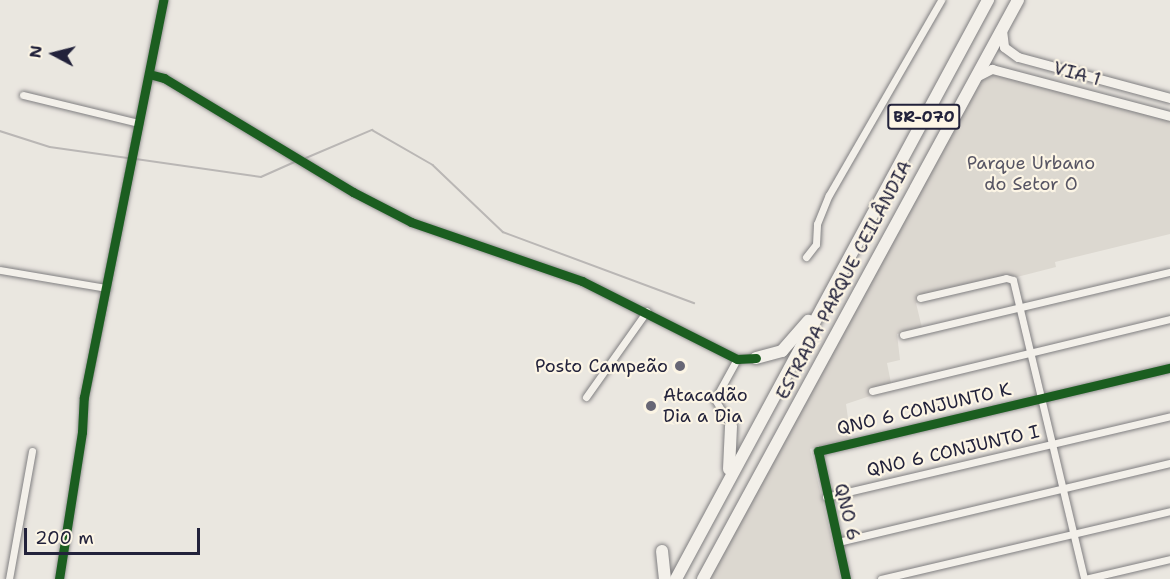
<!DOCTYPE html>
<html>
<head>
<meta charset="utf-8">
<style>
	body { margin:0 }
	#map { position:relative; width:1170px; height:579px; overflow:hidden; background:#eae7e0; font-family:"Shantell Sans",sans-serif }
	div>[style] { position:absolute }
	.green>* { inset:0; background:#dcd8d0 }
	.stream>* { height:1.5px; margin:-0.75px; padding:0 0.75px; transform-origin:0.75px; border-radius:0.75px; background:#bab7b5 }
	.roads { filter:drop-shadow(0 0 2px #807f81) drop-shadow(0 0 2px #807f81) }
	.minor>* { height:7px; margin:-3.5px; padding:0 3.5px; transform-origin:3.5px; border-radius:3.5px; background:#f3f0ea }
	.secondary>* { height:9px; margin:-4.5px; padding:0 4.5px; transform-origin:4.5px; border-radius:4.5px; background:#f3f0ea }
	.motorway>* { height:12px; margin:-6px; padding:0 6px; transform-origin:6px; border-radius:6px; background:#f3f0ea }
	.cycleway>* { height:9px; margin:-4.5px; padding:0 4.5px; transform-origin:4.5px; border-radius:4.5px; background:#1b5e20 }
	.dots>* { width:16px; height:16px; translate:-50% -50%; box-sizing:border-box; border:3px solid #fcf5e5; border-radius:50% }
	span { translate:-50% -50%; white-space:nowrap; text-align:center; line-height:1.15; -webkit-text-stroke:4.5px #fcf5e5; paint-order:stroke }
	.shield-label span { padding:2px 4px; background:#fcf5e5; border:2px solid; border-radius:4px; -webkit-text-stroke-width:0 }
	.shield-label { font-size:16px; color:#22223b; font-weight:700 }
	.street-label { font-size:18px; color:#22223b }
	.park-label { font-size:18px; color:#575564 }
	.poi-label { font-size:18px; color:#22223b }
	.right { translate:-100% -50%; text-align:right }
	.left { translate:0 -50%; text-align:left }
	.north { position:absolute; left:24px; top:24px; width:60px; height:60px; -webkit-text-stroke:4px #fcf5e5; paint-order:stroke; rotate:277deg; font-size:16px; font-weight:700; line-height:24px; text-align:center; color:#22223b }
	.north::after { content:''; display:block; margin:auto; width:21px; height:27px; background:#22223b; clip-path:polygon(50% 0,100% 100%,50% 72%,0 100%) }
	.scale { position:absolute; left:24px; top:528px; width:176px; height:27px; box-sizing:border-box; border:3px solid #22223b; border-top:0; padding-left:8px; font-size:18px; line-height:21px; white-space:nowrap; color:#22223b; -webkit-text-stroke:4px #fcf5e5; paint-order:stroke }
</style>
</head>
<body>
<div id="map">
	<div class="green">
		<div style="clip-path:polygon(990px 72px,1170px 118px,1170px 234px,1055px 262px,1056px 267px,916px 303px,922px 328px,897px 334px,900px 360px,887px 363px,891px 383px,871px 389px,873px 395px,846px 404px,851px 440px,810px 449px,841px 579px,708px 579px,981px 80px)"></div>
	</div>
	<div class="stream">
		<div style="left:0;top:131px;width:52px;rotate:17.7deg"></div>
		<div style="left:50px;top:147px;width:78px;rotate:8.1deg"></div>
		<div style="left:306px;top:158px;width:72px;rotate:-23deg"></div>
		<div style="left:372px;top:130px;width:70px;rotate:29.8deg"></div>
		<div style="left:433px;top:165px;width:97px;rotate:43.7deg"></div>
		<div style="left:503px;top:232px;width:204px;rotate:20.4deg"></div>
		<div style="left:136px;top:159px;width:126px;rotate:8.2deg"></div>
		<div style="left:261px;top:177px;width:37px;rotate:-24deg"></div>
	</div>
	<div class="roads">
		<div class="minor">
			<div style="left:149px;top:74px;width:16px;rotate:15deg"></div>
			<div style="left:164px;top:78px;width:221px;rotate:31.1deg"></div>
			<div style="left:353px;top:192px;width:65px;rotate:27.3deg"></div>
			<div style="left:411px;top:222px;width:181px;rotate:19deg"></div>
			<div style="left:582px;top:281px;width:174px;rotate:26.7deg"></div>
			<div style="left:737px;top:359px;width:19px;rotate:-3deg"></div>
			<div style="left:23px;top:95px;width:119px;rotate:13.6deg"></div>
			<div style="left:806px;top:257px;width:16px;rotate:-52deg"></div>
			<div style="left:816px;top:244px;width:20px;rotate:-87deg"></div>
			<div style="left:817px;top:224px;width:31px;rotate:-68deg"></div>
			<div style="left:829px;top:195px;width:225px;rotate:-60.1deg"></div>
			<div style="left:0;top:270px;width:108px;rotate:9.6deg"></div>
			<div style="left:920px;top:298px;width:88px;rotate:-13.1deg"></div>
			<div style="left:1006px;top:278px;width:7px;rotate:16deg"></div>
			<div style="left:1013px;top:280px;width:307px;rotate:76.6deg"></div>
			<div style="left:903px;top:335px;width:274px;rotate:-13.3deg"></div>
			<div style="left:872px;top:391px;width:307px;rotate:-13.6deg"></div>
			<div style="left:586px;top:397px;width:105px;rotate:-54.7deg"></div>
			<div style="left:731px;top:426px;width:31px;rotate:-121deg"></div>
			<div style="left:715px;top:399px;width:46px;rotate:-61.2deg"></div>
			<div style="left:826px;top:497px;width:353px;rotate:-13.2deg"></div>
			<div style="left:838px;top:542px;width:341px;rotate:-13.4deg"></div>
			<div style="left:9px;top:579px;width:130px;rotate:-79.8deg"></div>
			<div style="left:59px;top:579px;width:149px;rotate:-81.1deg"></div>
			<div style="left:82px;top:432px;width:35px;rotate:-87deg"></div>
			<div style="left:84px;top:397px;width:405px;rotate:-78.7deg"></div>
			<div style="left:846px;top:579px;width:131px;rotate:-102.3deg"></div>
			<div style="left:818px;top:451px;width:362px;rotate:-13.3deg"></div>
			<div style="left:881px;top:579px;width:297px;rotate:-13.2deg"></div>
			<div style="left:1085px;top:579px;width:87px;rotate:-13.2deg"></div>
		</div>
		<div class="secondary">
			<div style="left:1002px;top:30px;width:17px;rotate:83deg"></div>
			<div style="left:1004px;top:47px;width:17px;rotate:36deg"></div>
			<div style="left:1018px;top:57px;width:157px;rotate:15.1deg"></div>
			<div style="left:976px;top:77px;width:18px;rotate:-27deg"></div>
			<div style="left:992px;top:69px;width:184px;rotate:14.8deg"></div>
		</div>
		<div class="motorway">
			<div style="left:756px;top:358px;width:27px;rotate:-15deg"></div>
			<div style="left:782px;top:351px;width:40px;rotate:-49deg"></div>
			<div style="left:729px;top:469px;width:43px;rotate:-87.3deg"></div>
			<div style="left:662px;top:551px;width:28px;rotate:84deg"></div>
			<div style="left:676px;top:579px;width:658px;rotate:-61.68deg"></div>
			<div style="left:703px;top:579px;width:659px;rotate:-61.45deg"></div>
		</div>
	</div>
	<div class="cycleway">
		<div style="left:149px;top:74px;width:16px;rotate:15deg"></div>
		<div style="left:164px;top:78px;width:221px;rotate:31.1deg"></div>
		<div style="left:353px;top:192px;width:65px;rotate:27.3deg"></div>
		<div style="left:411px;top:222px;width:181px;rotate:19deg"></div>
		<div style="left:582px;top:281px;width:174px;rotate:26.7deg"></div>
		<div style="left:737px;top:359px;width:19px;rotate:-3deg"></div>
		<div style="left:59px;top:579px;width:149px;rotate:-81.1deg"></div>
		<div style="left:82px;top:432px;width:35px;rotate:-87deg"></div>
		<div style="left:84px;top:397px;width:405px;rotate:-78.7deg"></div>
		<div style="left:846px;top:579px;width:131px;rotate:-102.3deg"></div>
		<div style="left:818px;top:451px;width:362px;rotate:-13.3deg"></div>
	</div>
	<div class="dots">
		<div style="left:680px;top:366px;background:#686775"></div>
		<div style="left:651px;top:406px;background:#686775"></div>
	</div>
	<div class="shield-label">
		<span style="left:924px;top:117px">BR-070</span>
	</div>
	<div class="street-label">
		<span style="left:1077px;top:74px;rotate:15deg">VIA 1</span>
		<span style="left:844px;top:280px;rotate:-62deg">ESTRADA PARQUE CEILÂNDIA</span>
		<span style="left:924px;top:409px;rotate:-13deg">QNO 6 CONJUNTO K</span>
		<span style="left:953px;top:451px;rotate:-13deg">QNO 6 CONJUNTO I</span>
		<span style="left:847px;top:512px;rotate:76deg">QNO 6</span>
	</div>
	<div class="park-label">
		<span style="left:1031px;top:174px">Parque Urbano<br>do Setor O</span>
	</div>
	<div class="poi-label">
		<span class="right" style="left:668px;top:366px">Posto Campeão</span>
		<span class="left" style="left:663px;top:406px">Atacadão<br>Dia a Dia</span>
	</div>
	<div class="north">N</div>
	<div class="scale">200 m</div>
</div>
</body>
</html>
